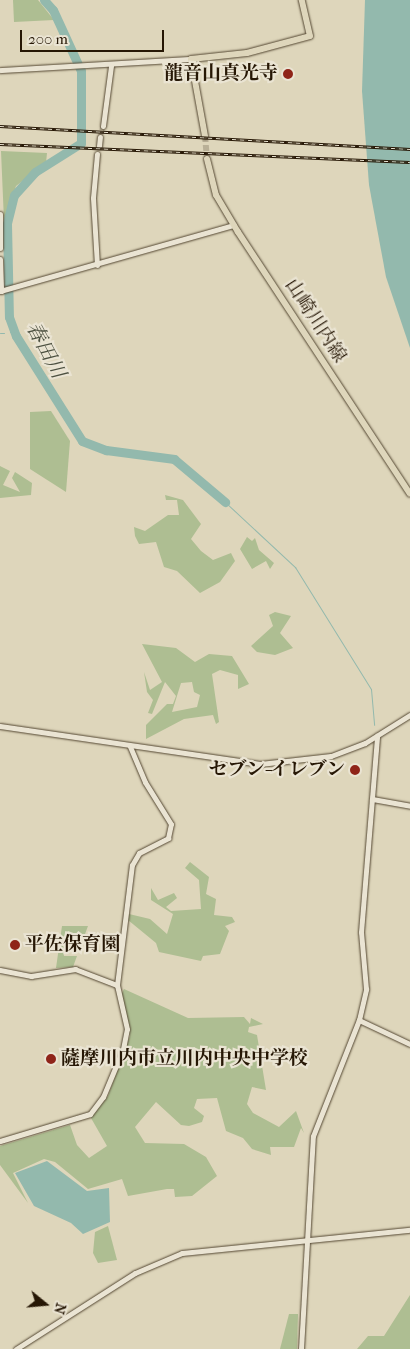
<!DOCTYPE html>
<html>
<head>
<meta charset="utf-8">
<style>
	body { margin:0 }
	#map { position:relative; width:410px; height:1349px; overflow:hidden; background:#ded6bb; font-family:"IM FELL French Canon","Noto Serif JP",serif }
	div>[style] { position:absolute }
	.green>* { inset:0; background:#aebe92 }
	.water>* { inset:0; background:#93b9ad }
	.stream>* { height:1px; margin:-0.5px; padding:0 0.5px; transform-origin:0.5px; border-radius:0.5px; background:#93b9ad }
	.river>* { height:9px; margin:-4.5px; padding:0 4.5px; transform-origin:4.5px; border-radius:4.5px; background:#93b9ad }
	.minor-tunnel>* { height:5px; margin-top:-2.5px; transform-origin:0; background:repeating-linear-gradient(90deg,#b9b097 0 5px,transparent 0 7.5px) }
	.major-tunnel>* { height:6px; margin-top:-3px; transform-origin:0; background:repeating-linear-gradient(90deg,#b9b097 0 6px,transparent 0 9px) }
	.roads { filter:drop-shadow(0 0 1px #544732) drop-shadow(0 0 1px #544732) }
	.minor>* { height:5px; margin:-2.5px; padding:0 2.5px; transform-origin:2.5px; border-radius:2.5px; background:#eae4d3 }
	.major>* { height:6px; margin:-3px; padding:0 3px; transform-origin:3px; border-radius:3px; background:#ded6bb }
	.rail>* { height:3px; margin-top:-1.5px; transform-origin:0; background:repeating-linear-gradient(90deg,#eae4d3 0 4px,#261705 0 8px); box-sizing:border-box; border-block:1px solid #261705 }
	.dots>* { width:14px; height:14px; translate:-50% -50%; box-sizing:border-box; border:2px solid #eae4d3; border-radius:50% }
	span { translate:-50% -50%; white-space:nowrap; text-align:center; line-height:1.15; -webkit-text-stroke:4.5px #eae4d3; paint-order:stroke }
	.poi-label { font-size:19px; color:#261705; font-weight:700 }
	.right { translate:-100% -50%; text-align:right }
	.left { translate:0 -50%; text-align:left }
	.street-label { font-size:19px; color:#261705 }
	.water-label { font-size:20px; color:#4c5040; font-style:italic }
	.north { position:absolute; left:20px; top:1279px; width:50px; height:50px; -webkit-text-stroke:4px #eae4d3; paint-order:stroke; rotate:107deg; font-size:14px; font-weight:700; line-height:20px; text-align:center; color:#261705 }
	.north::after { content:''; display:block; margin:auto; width:18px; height:22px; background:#261705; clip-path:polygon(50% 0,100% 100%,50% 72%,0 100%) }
	.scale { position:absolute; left:20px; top:30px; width:144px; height:22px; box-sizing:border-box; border:2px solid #261705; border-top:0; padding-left:6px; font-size:15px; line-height:18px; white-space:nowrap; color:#261705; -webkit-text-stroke:4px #eae4d3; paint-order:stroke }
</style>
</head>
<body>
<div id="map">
	<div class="green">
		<div style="clip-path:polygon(13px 0,38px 0,54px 20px,14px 22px)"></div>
		<div style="clip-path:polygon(1px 151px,47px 153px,46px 163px,16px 186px,4px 221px)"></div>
		<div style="clip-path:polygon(51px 411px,70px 441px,66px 492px,30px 469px,30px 412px)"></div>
		<div style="clip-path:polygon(0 466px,10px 471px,3px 485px,20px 492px,12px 478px,15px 472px,32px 483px,31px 495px,0 498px)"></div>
		<div style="clip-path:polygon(165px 495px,183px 500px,201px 524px,191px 539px,201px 551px,213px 560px,231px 553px,235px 561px,220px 582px,200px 593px,177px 571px,164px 567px,156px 542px,139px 544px,135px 536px,134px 527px,145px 531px,168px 515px,179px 515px,177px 500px,166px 500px)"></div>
		<div style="clip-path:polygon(247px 537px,252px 541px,255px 538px,259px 550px,274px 563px,270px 569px,266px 561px,252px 569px,240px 549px)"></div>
		<div style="clip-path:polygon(275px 612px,291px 616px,280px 633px,293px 648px,275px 655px,257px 652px,251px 646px,273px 626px,269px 615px)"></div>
		<div style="clip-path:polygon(evenodd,142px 644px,176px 648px,195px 662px,209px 654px,232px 656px,249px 684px,238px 689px,238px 675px,220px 670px,212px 674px,219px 722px,216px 724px,213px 715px,184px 719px,146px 739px,146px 725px,167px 704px,173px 704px,176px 696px,165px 682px,152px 714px,148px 713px,153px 700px,147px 692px,144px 672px,150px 690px,162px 682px,142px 644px,192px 682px,194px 692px,200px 695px,197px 707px,172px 712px,181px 683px,192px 682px)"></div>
		<div style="clip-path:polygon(190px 862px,209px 877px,206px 894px,216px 899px,214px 915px,232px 917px,235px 922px,225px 926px,229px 931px,220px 954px,203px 956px,201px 961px,159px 952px,156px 943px,128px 920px,129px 914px,150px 919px,167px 934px,173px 914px,151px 900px,151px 888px,158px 900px,174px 893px,177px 898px,166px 907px,171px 911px,201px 909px,199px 880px,185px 868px)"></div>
		<div style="clip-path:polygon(62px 926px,88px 926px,81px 945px,79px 938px,72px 938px,70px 949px,63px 949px,64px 956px,77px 956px,73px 967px,56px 968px)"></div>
		<div style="clip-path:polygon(124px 989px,188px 1018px,244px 1017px,250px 1024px,251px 1018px,263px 1024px,249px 1027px,248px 1032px,257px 1035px,266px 1090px,252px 1087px,247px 1104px,253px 1113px,279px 1127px,296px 1111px,304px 1133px,301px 1128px,294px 1147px,270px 1147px,271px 1155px,252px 1149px,243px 1138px,226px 1131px,217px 1098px,197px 1099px,194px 1108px,204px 1116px,202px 1122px,189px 1126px,181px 1125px,156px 1102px,135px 1127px,145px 1143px,184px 1144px,206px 1157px,217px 1176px,192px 1196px,175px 1197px,174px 1189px,167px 1189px,128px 1196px,122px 1179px,88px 1189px,55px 1162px,44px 1159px,13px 1173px,28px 1203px,0 1165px,0 1146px,70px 1125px,77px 1145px,89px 1158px,107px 1146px,91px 1118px,108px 1096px,130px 1036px,121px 995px)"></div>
		<div style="clip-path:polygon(108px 1226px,117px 1260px,98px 1263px,93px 1253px,95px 1232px)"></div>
		<div style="clip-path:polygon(410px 1295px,410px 1349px,357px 1349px,368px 1336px,384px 1336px)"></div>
		<div style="clip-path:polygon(289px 1314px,298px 1314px,297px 1349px,280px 1349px)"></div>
	</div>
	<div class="water">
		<div style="clip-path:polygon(365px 0,410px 0,410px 348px,386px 277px,369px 185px,362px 91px)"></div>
		<div style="clip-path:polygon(47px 1161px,87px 1191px,109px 1188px,110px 1222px,83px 1234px,71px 1223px,34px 1206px,15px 1173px)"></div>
	</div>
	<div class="stream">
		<div style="left:10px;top:332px;width:5px"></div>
		<div style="left:0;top:333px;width:4px"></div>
		<div style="left:225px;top:502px;width:96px;rotate:42.9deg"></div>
		<div style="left:295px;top:567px;width:144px;rotate:58.1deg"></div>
		<div style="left:371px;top:689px;width:36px;rotate:85deg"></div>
	</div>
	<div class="river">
		<div style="left:44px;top:0;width:13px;rotate:48deg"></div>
		<div style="left:53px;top:10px;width:67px;rotate:65.3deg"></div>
		<div style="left:81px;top:71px;width:72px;rotate:90deg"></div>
		<div style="left:81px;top:143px;width:54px;rotate:147.8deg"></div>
		<div style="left:35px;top:172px;width:31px;rotate:132deg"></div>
		<div style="left:14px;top:195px;width:30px;rotate:104deg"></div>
		<div style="left:7px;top:224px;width:93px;rotate:88.8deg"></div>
		<div style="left:9px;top:317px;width:20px;rotate:70deg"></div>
		<div style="left:16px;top:336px;width:124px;rotate:57.8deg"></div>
		<div style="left:82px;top:441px;width:26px;rotate:21deg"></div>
		<div style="left:106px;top:450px;width:69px;rotate:7.5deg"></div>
		<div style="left:174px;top:459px;width:67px;rotate:40.1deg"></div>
	</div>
	<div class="minor-tunnel">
		<div style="left:100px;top:137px;width:11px;rotate:-75deg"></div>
	</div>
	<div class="major-tunnel">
		<div style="left:205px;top:136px;width:23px;rotate:85deg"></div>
	</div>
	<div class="roads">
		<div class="minor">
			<div style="left:0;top:70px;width:191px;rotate:-3.3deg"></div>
			<div style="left:103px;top:126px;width:61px;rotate:-82.4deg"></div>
			<div style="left:99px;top:146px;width:9px;rotate:-84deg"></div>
			<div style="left:97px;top:154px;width:44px;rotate:95.2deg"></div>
			<div style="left:93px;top:198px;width:67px;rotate:86.6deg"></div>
			<div style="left:0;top:214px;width:34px;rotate:90deg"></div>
			<div style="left:0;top:259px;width:32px;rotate:88deg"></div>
			<div style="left:0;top:291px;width:243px;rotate:-15.8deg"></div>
			<div style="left:0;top:726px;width:263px;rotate:8.3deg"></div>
			<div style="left:260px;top:764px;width:71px;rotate:-6.4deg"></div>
			<div style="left:331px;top:756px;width:36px;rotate:-21deg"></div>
			<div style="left:365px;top:743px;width:53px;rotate:-31.9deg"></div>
			<div style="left:372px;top:799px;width:39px;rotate:10deg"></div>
			<div style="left:0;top:970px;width:32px;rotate:11deg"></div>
			<div style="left:31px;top:976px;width:45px;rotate:-9deg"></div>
			<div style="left:75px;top:969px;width:45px;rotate:20.9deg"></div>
			<div style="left:359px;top:1020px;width:56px;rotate:25.2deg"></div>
			<div style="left:0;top:1141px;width:94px;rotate:-16.7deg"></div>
			<div style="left:90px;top:1114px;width:21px;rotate:-53deg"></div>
			<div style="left:103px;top:1097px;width:52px;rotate:-67.4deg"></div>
			<div style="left:123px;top:1049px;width:20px;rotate:-79deg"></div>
			<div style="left:127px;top:1029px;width:45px;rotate:-102.8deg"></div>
			<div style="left:117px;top:985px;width:121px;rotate:-82.9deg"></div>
			<div style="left:132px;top:865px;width:14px;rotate:-60deg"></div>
			<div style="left:139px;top:853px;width:33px;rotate:-27deg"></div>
			<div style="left:168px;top:838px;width:14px;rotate:-78deg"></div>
			<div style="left:171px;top:824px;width:49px;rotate:-121.8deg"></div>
			<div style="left:145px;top:782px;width:39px;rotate:-113deg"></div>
			<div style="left:16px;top:1349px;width:141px;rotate:-32.6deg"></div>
			<div style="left:135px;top:1273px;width:51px;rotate:-23.1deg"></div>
			<div style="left:182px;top:1253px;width:229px;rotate:-5.8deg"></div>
			<div style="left:301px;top:1349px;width:213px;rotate:-86.8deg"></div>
			<div style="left:313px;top:1136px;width:125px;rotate:-68.4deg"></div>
			<div style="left:359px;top:1020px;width:32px;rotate:-77deg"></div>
			<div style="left:366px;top:989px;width:57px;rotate:-95deg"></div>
			<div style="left:361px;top:932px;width:197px;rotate:-85.3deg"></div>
		</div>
		<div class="major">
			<div style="left:205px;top:136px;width:78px;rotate:-100.3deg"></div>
			<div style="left:191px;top:59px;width:56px;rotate:-6.1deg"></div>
			<div style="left:247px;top:53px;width:65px;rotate:-15.1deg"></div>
			<div style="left:310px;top:36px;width:37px;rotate:-103deg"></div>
			<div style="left:207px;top:159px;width:37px;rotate:76deg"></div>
			<div style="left:216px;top:195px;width:43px;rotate:59.3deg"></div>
			<div style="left:238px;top:232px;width:313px;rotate:56.7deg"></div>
		</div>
	</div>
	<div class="rail">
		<div style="left:0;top:126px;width:411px;rotate:3.2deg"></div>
		<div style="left:0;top:144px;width:410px;rotate:2.5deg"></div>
	</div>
	<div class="dots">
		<div style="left:288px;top:74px;background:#8f2418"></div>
		<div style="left:355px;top:770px;background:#8f2418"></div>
		<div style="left:15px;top:945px;background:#8f2418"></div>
		<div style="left:51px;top:1059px;background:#8f2418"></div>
	</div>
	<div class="poi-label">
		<span class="right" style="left:278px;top:74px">龍音山真光寺</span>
		<span class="right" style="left:345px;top:770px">セブン-イレブン</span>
		<span class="left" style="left:25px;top:945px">平佐保育園</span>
		<span class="left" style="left:61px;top:1059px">薩摩川内市立川内中央中学校</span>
	</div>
	<div class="street-label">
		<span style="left:315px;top:321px;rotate:57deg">山崎川内線</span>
	</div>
	<div class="water-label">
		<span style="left:46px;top:350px;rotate:62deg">春田川</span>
	</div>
	<div class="north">N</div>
	<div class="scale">200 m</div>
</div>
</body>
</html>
